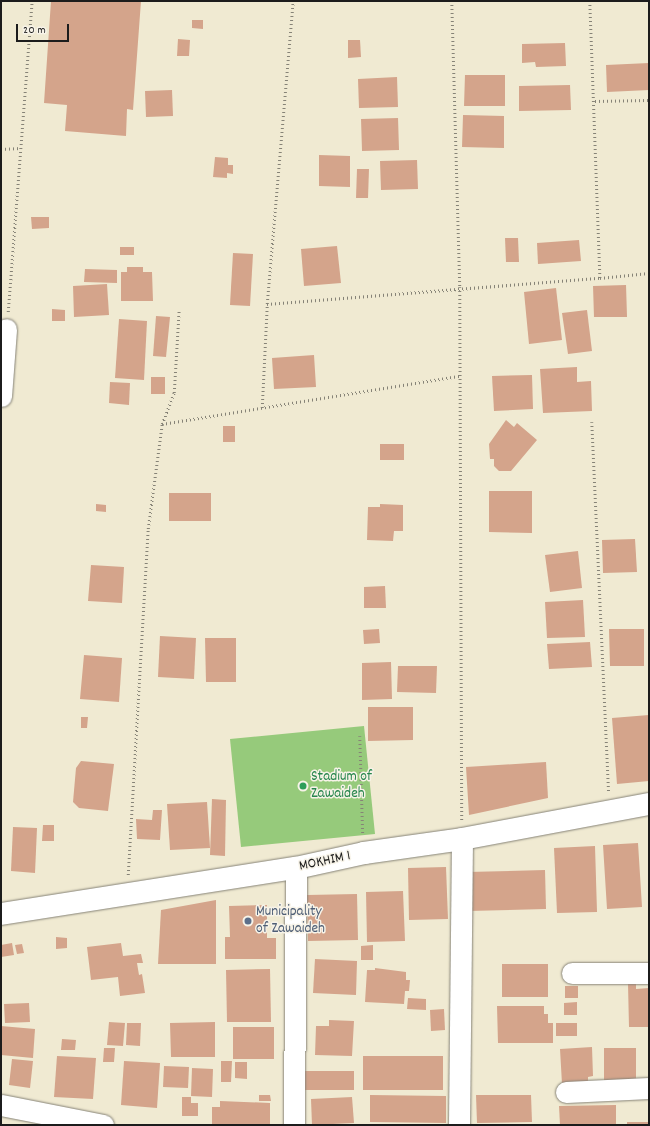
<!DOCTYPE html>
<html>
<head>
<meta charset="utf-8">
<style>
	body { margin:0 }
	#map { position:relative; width:650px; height:1126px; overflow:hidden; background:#f0ead2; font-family:Dekko,sans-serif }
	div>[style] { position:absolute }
	.green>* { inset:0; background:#96ca7b }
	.building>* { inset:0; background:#d4a48b }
	.path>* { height:2.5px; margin-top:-1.25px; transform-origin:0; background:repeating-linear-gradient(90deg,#868377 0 1px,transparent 0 4px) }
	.roads { filter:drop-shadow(0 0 1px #868377) drop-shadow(0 0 1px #868377) }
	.street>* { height:21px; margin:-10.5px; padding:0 10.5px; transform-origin:10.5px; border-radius:10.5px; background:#fff }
	.secondary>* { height:22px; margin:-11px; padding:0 11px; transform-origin:11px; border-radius:11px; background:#fff }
	.dots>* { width:11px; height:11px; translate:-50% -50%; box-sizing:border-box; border:2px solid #f7f3e8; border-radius:50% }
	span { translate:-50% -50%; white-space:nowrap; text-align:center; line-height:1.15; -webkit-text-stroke:3px #f7f3e8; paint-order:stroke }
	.leisure-label { font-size:15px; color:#27864d }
	.left { translate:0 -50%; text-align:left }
	.street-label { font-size:15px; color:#1c1c1c }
	.service-label { font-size:15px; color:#4e5e75 }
	.frame { position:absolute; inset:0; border:2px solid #1c1c1c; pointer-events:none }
	.scale { position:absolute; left:16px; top:24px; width:53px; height:18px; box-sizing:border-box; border:2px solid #1c1c1c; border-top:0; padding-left:5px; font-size:12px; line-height:14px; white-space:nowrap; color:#1c1c1c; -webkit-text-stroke:3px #f7f3e8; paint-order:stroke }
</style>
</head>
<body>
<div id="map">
	<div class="green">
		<div style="clip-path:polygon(364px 726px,375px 834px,241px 847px,230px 739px)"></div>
	</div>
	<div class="building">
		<div style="clip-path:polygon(51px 1px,141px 1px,133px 110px,127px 109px,126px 136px,65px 131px,67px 105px,44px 103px)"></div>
		<div style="clip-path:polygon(192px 20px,203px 20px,203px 29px,192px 28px)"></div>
		<div style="clip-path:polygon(178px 39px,190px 40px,189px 56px,177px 56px)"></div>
		<div style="clip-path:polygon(348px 40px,360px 40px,361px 57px,348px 58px)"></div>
		<div style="clip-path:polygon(565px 43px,566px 66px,536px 67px,535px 62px,522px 63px,522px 44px)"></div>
		<div style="clip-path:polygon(649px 63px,649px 90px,607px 92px,606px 65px)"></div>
		<div style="clip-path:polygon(465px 75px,505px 75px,505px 106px,464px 106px)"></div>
		<div style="clip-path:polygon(397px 77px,398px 107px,359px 108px,358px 79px)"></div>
		<div style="clip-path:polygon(570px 85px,571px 110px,519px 111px,519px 86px)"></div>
		<div style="clip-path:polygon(172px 90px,173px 116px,146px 117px,145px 91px)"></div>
		<div style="clip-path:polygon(463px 115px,504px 116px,504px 148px,462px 147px)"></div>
		<div style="clip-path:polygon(398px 118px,399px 150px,362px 151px,361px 119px)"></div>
		<div style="clip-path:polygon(319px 155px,350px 156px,350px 187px,319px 186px)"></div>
		<div style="clip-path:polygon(215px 157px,228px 158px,228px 165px,233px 165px,233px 174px,227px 173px,227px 178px,213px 177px)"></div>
		<div style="clip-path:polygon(417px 160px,418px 189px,381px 190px,380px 161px)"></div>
		<div style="clip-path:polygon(357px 169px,369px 169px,368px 198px,356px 198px)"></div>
		<div style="clip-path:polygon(31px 217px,49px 217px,49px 228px,32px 229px)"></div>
		<div style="clip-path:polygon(505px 238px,518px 238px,519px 262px,506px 262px)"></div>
		<div style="clip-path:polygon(579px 240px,581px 261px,538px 264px,537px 243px)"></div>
		<div style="clip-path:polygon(337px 246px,341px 283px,304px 286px,301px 249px)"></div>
		<div style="clip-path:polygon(120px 247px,134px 247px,134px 255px,120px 255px)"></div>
		<div style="clip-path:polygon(233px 253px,253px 254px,250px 306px,230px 305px)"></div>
		<div style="clip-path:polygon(127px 267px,143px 267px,143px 272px,152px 272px,153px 301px,121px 301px,121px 272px,127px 272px)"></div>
		<div style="clip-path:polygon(85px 269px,117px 270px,117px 283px,84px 282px)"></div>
		<div style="clip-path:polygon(107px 284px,109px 315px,74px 317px,73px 286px)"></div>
		<div style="clip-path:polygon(626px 285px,627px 317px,594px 317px,593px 286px)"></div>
		<div style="clip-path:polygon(556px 288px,562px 340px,529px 344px,524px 292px)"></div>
		<div style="clip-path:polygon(52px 309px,65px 310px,65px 321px,52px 321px)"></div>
		<div style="clip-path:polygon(587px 310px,592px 351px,568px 354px,562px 313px)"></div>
		<div style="clip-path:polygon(156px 316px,170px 317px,166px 357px,153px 356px)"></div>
		<div style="clip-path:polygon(119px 319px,147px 321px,144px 380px,115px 378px)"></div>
		<div style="clip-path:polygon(314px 355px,316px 387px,274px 389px,272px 358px)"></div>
		<div style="clip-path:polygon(577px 367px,577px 382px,591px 381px,592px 411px,543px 413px,540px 369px)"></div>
		<div style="clip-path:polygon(532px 375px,533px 409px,494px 411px,492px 376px)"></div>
		<div style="clip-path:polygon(151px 377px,165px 377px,165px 394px,151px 394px)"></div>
		<div style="clip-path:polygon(110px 382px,130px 383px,129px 405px,109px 403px)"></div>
		<div style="clip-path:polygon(506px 420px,514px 427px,517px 423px,537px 440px,511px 471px,499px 471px,494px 466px,494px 459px,490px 459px,489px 444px)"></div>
		<div style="clip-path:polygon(223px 426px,235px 426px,235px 442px,223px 442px)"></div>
		<div style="clip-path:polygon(380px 444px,404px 444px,404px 460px,380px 460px)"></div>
		<div style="clip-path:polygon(489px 491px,532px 491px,532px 533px,489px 532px)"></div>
		<div style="clip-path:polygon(169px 493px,211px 493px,211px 521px,169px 521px)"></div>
		<div style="clip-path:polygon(96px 504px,106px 505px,106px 512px,96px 511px)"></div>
		<div style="clip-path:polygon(380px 504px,403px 505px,403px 531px,394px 531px,393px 541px,367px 540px,368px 507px,380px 507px)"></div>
		<div style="clip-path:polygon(635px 539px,637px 572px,603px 573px,602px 540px)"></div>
		<div style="clip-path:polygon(578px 551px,582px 588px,550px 592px,545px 555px)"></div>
		<div style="clip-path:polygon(91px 565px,124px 567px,122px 603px,88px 601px)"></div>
		<div style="clip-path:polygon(385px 586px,386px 608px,364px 608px,364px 587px)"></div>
		<div style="clip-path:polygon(583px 600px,585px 637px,547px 638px,545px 602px)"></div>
		<div style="clip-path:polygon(379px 629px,380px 643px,364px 644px,363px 630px)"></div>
		<div style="clip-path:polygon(609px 629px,644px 629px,644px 666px,610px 666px)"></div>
		<div style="clip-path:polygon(160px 636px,196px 638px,194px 679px,158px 677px)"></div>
		<div style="clip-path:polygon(205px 638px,236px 638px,236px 682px,206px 682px)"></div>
		<div style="clip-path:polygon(590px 642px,592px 667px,549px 669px,547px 644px)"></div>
		<div style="clip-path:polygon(84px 655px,122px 658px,119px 702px,80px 699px)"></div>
		<div style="clip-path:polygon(391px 662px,392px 699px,362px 700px,362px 663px)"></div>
		<div style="clip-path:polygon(398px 666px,437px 666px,436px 693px,397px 692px)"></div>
		<div style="clip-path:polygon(368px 707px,413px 707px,413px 740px,368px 741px)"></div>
		<div style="clip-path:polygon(649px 715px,649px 781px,617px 784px,612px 718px)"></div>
		<div style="clip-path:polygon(81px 717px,88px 717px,87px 728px,81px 728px)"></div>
		<div style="clip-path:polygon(81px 761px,114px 764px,108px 811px,79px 808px,73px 802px,76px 768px)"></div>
		<div style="clip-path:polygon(546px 762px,548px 798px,469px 815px,466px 767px)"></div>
		<div style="clip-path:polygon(212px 799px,226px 800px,225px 856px,210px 855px)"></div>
		<div style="clip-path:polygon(207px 802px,210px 848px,170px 850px,167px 804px)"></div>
		<div style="clip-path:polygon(153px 810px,162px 810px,160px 840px,137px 839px,136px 819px,152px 820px)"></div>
		<div style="clip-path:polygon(43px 825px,54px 825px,54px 841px,42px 841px)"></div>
		<div style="clip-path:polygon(13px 827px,37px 828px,35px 873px,11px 871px)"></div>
		<div style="clip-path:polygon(638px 843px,642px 907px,607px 909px,603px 845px)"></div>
		<div style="clip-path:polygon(595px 846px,597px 912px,557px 913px,554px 848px)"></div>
		<div style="clip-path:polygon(446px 867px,448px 919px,409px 920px,408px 868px)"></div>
		<div style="clip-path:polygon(545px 870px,546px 909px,468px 911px,467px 872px)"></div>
		<div style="clip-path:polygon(403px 891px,405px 941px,367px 942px,366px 892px)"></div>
		<div style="clip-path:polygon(357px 894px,358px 940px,308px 941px,307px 895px)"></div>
		<div style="clip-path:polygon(216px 900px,216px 964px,158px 964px,161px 910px)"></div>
		<div style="clip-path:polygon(267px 905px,267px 938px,276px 938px,276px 959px,225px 959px,225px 937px,230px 937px,229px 906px)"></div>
		<div style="clip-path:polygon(56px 937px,67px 938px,67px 948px,56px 949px)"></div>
		<div style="clip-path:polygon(12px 943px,14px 955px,1px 957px,1px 945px)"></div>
		<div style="clip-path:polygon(121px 943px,123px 956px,141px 954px,143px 963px,137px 963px,139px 975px,142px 974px,145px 993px,120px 996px,118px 977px,91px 980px,87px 947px)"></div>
		<div style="clip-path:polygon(22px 944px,24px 953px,17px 954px,15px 945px)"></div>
		<div style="clip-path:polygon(373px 945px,373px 960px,361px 960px,361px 946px)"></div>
		<div style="clip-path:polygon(315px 959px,357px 961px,356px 995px,313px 993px)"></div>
		<div style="clip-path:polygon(502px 964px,548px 964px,548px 997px,502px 997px)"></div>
		<div style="clip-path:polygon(375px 968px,406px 972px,406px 980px,410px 980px,409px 991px,405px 991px,404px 1004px,365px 1002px,367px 970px,375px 970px)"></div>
		<div style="clip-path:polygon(270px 969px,271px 1022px,227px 1022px,226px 970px)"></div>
		<div style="clip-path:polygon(628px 984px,636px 984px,636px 989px,649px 988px,649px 1027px,629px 1027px)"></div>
		<div style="clip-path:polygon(565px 986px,578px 986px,578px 998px,565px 998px)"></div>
		<div style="clip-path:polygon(408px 998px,426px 999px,426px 1010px,407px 1009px)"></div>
		<div style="clip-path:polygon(577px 1002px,577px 1015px,564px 1015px,564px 1003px)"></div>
		<div style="clip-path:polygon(29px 1003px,30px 1022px,5px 1023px,4px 1004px)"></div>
		<div style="clip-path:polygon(497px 1006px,544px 1006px,544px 1014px,548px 1014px,548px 1023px,553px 1023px,553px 1043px,498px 1043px)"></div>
		<div style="clip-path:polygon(444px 1009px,445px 1030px,431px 1031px,430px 1010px)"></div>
		<div style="clip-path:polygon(329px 1020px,354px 1021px,352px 1056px,315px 1055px,316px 1026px,329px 1026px)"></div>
		<div style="clip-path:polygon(109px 1022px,125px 1023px,123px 1046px,107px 1045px)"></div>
		<div style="clip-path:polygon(215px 1022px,215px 1057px,171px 1057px,170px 1023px)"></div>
		<div style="clip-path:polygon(127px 1023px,141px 1023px,140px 1046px,126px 1045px)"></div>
		<div style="clip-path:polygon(556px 1023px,577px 1023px,577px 1036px,556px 1036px)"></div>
		<div style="clip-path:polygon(1px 1026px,35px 1029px,33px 1058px,1px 1055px)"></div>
		<div style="clip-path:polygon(233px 1027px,274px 1027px,274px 1059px,233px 1059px)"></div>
		<div style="clip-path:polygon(62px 1039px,76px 1040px,75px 1050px,61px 1050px)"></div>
		<div style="clip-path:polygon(592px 1047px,593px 1076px,588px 1077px,588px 1083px,562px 1084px,560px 1049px)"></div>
		<div style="clip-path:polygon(104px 1048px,115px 1048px,114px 1062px,103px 1062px)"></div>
		<div style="clip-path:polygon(604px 1048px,636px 1048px,636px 1081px,604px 1081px)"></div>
		<div style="clip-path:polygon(57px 1056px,96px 1058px,93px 1099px,54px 1097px)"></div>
		<div style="clip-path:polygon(363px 1056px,443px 1056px,443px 1090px,363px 1090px)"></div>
		<div style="clip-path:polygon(12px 1059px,33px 1061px,30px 1088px,9px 1085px)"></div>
		<div style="clip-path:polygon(124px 1061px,160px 1063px,157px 1108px,121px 1105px)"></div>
		<div style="clip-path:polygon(221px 1061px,232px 1061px,231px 1082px,221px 1082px)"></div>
		<div style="clip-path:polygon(235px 1062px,247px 1062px,247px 1079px,235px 1078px)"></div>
		<div style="clip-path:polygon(164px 1066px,189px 1067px,188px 1088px,163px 1087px)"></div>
		<div style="clip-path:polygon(192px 1068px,213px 1069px,212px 1097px,191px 1096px)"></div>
		<div style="clip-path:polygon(304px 1071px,354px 1071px,354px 1090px,304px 1090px)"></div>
		<div style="clip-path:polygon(259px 1095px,270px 1095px,271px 1101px,259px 1101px)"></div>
		<div style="clip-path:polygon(370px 1095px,446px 1096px,446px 1123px,370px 1122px)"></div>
		<div style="clip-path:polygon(476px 1095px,531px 1095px,532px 1122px,477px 1123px)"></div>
		<div style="clip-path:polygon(182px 1097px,191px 1097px,191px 1103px,198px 1103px,198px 1116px,182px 1116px)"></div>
		<div style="clip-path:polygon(352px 1097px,354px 1123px,312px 1125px,311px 1099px)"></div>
		<div style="clip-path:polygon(220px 1101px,270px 1103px,270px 1125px,212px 1125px,212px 1107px,220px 1107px)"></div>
		<div style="clip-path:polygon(616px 1105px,616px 1125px,560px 1125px,559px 1106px)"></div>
		<div style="clip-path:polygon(627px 1122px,649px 1122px,649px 1125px,627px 1125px)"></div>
	</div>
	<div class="path">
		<div style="left:452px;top:1px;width:286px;rotate:88.4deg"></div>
		<div style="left:460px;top:287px;width:533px;rotate:89.79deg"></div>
		<div style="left:590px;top:1px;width:277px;rotate:87.9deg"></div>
		<div style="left:600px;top:278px;width:49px;rotate:-5.8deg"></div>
		<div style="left:595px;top:101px;width:54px;rotate:-1.1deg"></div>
		<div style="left:1px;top:149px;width:20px;rotate:-3deg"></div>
		<div style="left:267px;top:304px;width:334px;rotate:-4.5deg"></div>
		<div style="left:8px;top:312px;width:312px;rotate:-85.6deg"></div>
		<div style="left:262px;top:408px;width:104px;rotate:-87.2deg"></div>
		<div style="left:267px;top:304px;width:304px;rotate:-85.1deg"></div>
		<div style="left:592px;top:422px;width:370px;rotate:87.4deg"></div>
		<div style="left:162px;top:424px;width:302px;rotate:-9.2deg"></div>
		<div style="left:360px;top:736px;width:99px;rotate:88.3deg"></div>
		<div style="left:128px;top:875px;width:347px;rotate:-86.7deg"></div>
		<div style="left:148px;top:529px;width:106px;rotate:-82.4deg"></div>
		<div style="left:162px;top:424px;width:33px;rotate:-69deg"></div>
		<div style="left:174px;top:393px;width:83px;rotate:-86.6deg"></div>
	</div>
	<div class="roads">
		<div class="street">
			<div style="left:1px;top:396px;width:67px;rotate:-85.7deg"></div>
			<div style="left:572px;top:973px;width:77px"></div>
			<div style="left:566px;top:1092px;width:83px;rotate:-2.8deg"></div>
			<div style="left:1px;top:1105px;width:104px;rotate:11.1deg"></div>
			<div style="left:294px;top:1125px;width:257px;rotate:-89.6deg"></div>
			<div style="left:459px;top:1125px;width:286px;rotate:-89.4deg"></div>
		</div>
		<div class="secondary">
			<div style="left:1px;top:914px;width:299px;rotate:-8.9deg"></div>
			<div style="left:296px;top:868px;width:70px;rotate:-12.4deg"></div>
			<div style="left:364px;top:853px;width:99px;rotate:-8.1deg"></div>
			<div style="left:462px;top:839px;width:190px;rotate:-10.6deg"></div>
		</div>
	</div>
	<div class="dots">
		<div style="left:303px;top:786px;background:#2e9e5b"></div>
		<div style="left:248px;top:921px;background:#5c6f8a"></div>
	</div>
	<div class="leisure-label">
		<span class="left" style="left:311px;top:786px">Stadium of<br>Zawaideh</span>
	</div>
	<div class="street-label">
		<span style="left:325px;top:862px;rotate:-12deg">MOKHIM 1</span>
	</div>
	<div class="service-label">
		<span class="left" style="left:256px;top:921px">Municipality<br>of Zawaideh</span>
	</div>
	<div class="frame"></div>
	<div class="scale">20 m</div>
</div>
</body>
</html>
